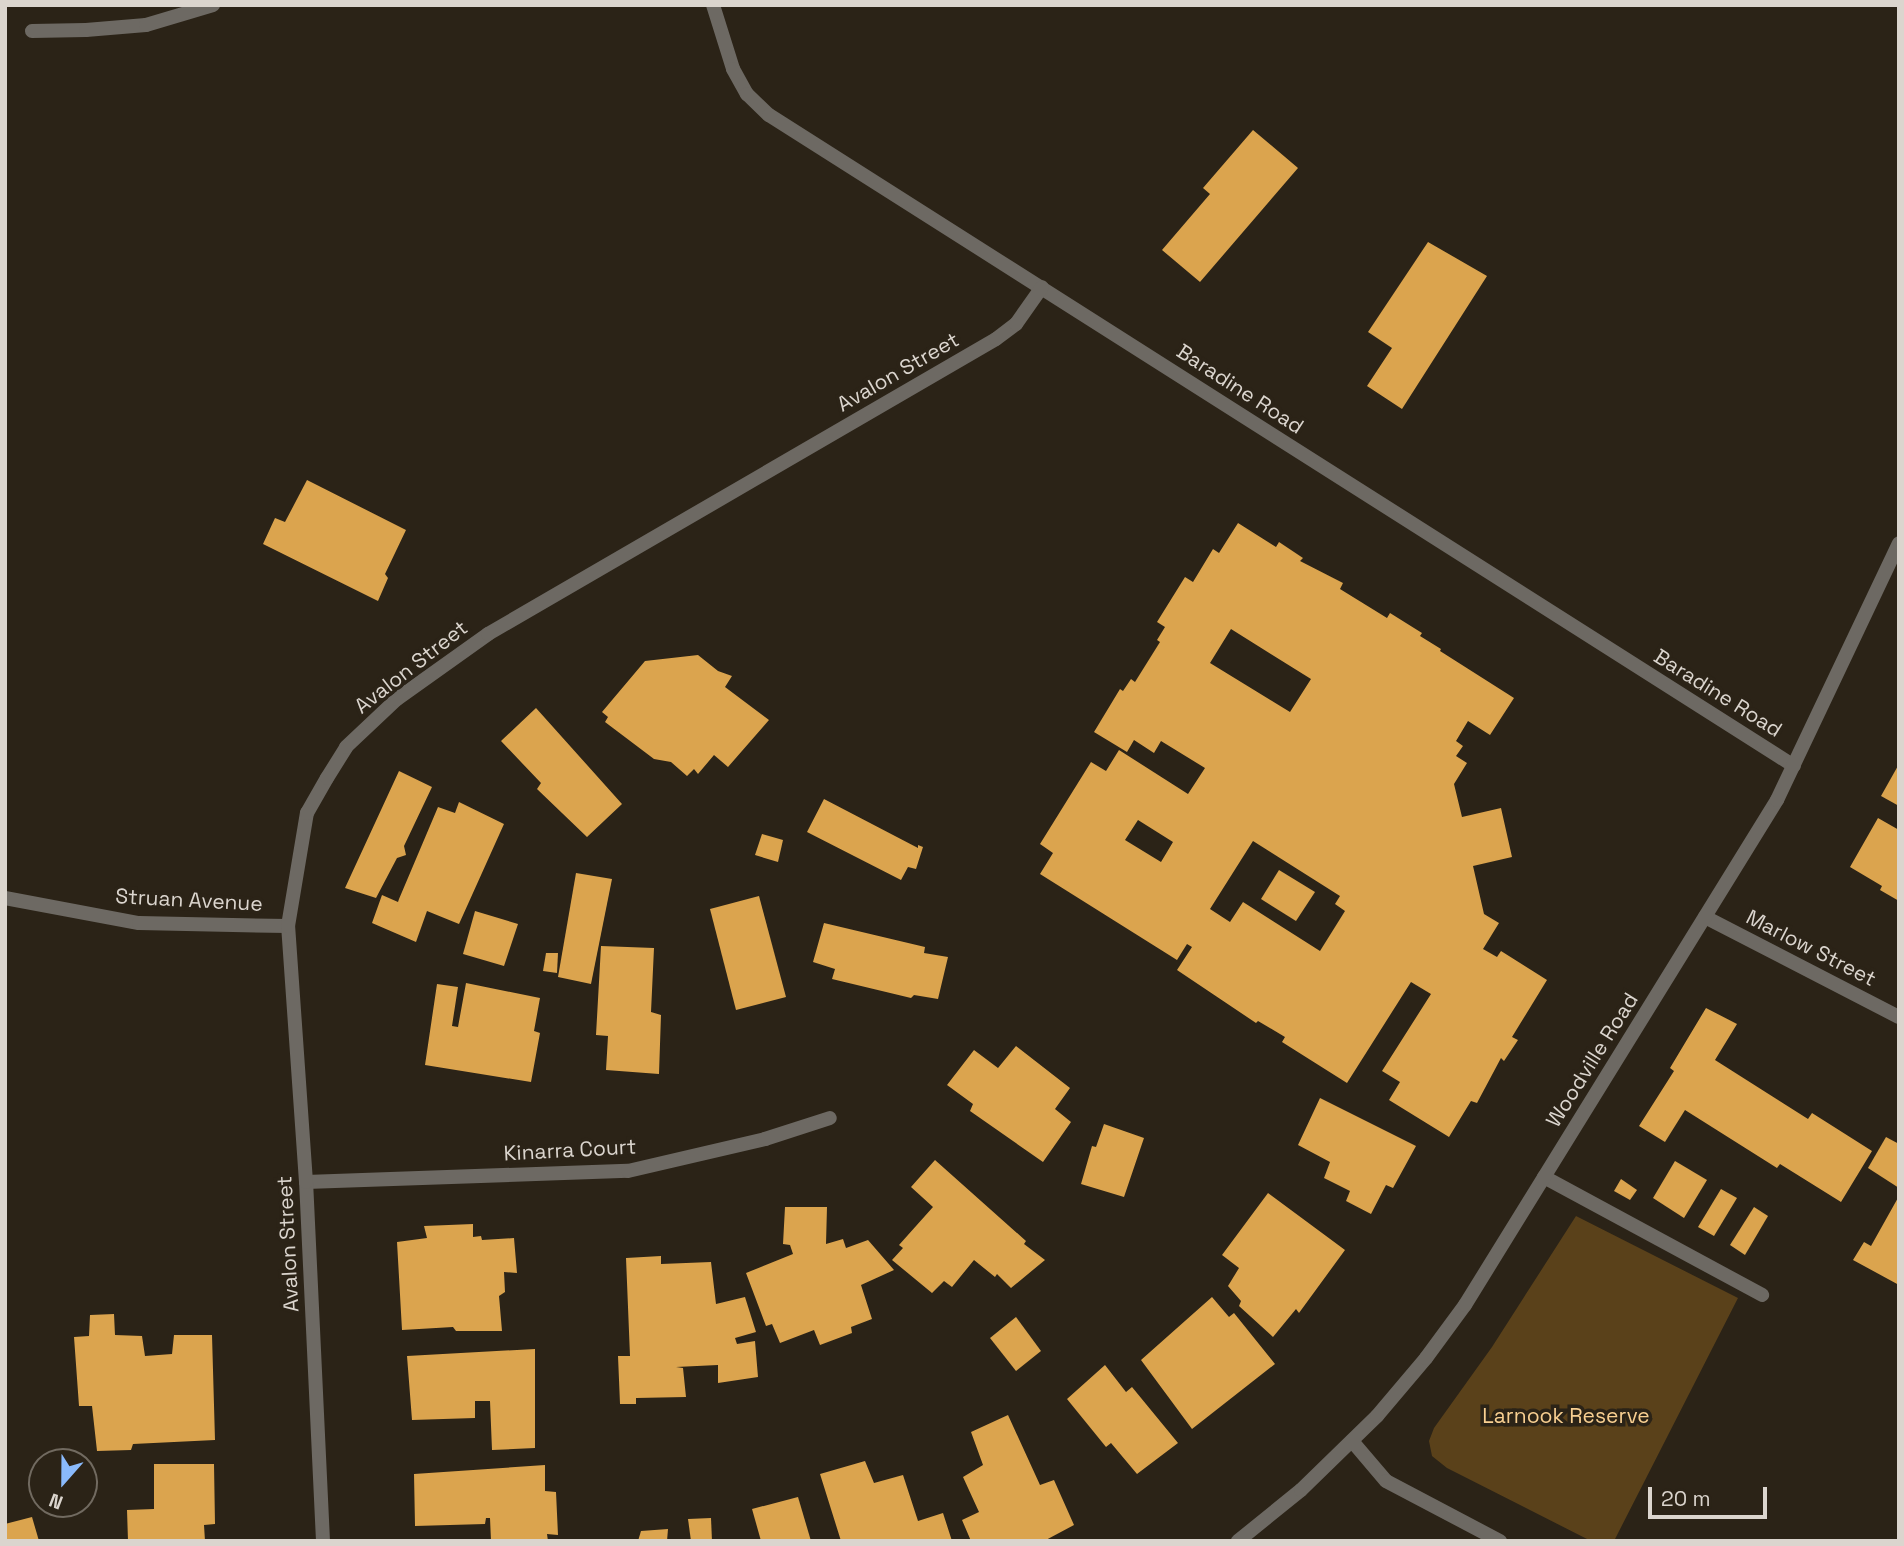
<!DOCTYPE html>
<html>
<head>
<meta charset="utf-8">
<style>
	body { margin:0 }
	#map { position:relative; width:1904px; height:1546px; overflow:hidden; background:#2b2317; font-family:"Space Grotesk",sans-serif }
	div>[style] { position:absolute }
	.green>* { inset:0; background:#5a411a }
	.building>* { inset:0; background:#dba44e }
	.lane>* { height:14px; margin:-7px; padding:0 7px; transform-origin:7px; border-radius:7px; background:#6d6963 }
	.street>* { height:14px; margin:-7px; padding:0 7px; transform-origin:7px; border-radius:7px; background:#6d6963 }
	span { translate:-50% -50%; white-space:nowrap; text-align:center; line-height:1.15; -webkit-text-stroke:7px #2b2317; paint-order:stroke }
	.street-label { font-size:21px; color:#dbd5ce }
	.park-label { font-size:21px; color:#f8cf91 }
	.frame { position:absolute; inset:0; border:7px solid #dbd5ce; pointer-events:none }
	.north { position:absolute; left:28px; top:1448px; width:70px; height:70px; box-sizing:border-box; background:#2b2317; border:2px solid #716a60; border-radius:50%; rotate:201deg; font-size:19px; font-weight:700; line-height:28px; text-align:center; color:#dbd5ce }
	.north::after { content:''; display:block; margin:auto; width:24px; height:32px; background:#8abafc; clip-path:polygon(50% 0,100% 100%,50% 72%,0 100%) }
	.scale { position:absolute; left:1648px; top:1487px; width:119px; height:32px; box-sizing:border-box; border:4px solid #dbd5ce; border-top:0; padding-left:9px; font-size:21px; line-height:24px; white-space:nowrap; color:#dbd5ce; -webkit-text-stroke:5px #2b2317; paint-order:stroke }
</style>
</head>
<body>
<div id="map">
	<div class="green">
		<div style="clip-path:polygon(1576px 1216px,1738px 1298px,1614px 1541px,1591px 1541px,1447px 1468px,1432px 1456px,1429px 1441px,1434px 1428px,1492px 1347px)"></div>
	</div>
	<div class="building">
		<div style="clip-path:polygon(1253px 130px,1298px 168px,1200px 282px,1162px 250px,1210px 194px,1203px 188px)"></div>
		<div style="clip-path:polygon(1428px 242px,1487px 276px,1402px 409px,1367px 386px,1392px 348px,1368px 332px)"></div>
		<div style="clip-path:polygon(307px 480px,406px 530px,385px 574px,388px 578px,378px 601px,263px 544px,275px 518px,285px 522px)"></div>
		<div style="clip-path:polygon(evenodd,1238px 523px,1276px 547px,1279px 542px,1303px 558px,1300px 561px,1343px 583px,1340px 589px,1387px 618px,1390px 613px,1422px 633px,1420px 636px,1441px 649px,1440px 651px,1514px 698px,1490px 735px,1468px 721px,1456px 741px,1463px 746px,1456px 756px,1467px 763px,1454px 784px,1462px 817px,1501px 808px,1512px 857px,1473px 866px,1484px 914px,1499px 923px,1483px 949px,1497px 957px,1501px 951px,1547px 980px,1512px 1037px,1518px 1040px,1504px 1061px,1501px 1058px,1477px 1103px,1471px 1101px,1449px 1137px,1389px 1100px,1400px 1082px,1382px 1071px,1431px 994px,1411px 982px,1347px 1083px,1282px 1042px,1285px 1037px,1258px 1021px,1256px 1023px,1177px 970px,1192px 947px,1187px 944px,1177px 960px,1040px 874px,1053px 853px,1040px 844px,1091px 762px,1106px 771px,1119px 750px,1188px 794px,1205px 768px,1161px 741px,1154px 753px,1134px 740px,1127px 752px,1094px 732px,1120px 689px,1123px 691px,1131px 679px,1135px 682px,1160px 642px,1157px 640px,1165px 627px,1157px 622px,1185px 577px,1193px 582px,1213px 549px,1219px 553px,1238px 523px,1231px 629px,1311px 679px,1290px 712px,1210px 663px,1231px 629px,1238px 523px,1138px 820px,1173px 842px,1161px 862px,1125px 840px,1138px 820px,1238px 523px,1253px 841px,1340px 896px,1335px 904px,1345px 911px,1320px 951px,1243px 902px,1230px 922px,1210px 909px,1253px 841px)"></div>
		<div style="clip-path:polygon(698px 655px,718px 671px,732px 676px,725px 687px,769px 720px,728px 767px,714px 755px,698px 774px,694px 769px,687px 776px,671px 762px,654px 759px,605px 722px,608px 717px,602px 712px,645px 661px)"></div>
		<div style="clip-path:polygon(536px 708px,622px 804px,587px 837px,537px 789px,541px 783px,501px 741px)"></div>
		<div style="clip-path:polygon(1899px 764px,1899px 806px,1881px 796px)"></div>
		<div style="clip-path:polygon(399px 771px,432px 787px,404px 846px,406px 855px,397px 858px,376px 898px,345px 888px)"></div>
		<div style="clip-path:polygon(824px 799px,918px 848px,918px 845px,923px 847px,916px 869px,908px 867px,901px 880px,807px 832px)"></div>
		<div style="clip-path:polygon(459px 802px,504px 824px,459px 924px,427px 911px,416px 942px,372px 923px,382px 895px,398px 902px,399px 899px,438px 807px,455px 813px)"></div>
		<div style="clip-path:polygon(1878px 818px,1899px 830px,1899px 901px,1880px 890px,1882px 886px,1850px 867px)"></div>
		<div style="clip-path:polygon(762px 834px,783px 840px,778px 862px,755px 855px)"></div>
		<div style="clip-path:polygon(1279px 870px,1315px 892px,1296px 921px,1261px 899px)"></div>
		<div style="clip-path:polygon(576px 873px,612px 879px,591px 984px,558px 977px)"></div>
		<div style="clip-path:polygon(759px 896px,786px 997px,736px 1010px,710px 909px)"></div>
		<div style="clip-path:polygon(475px 911px,518px 924px,504px 966px,463px 954px)"></div>
		<div style="clip-path:polygon(824px 923px,925px 947px,924px 953px,948px 957px,938px 999px,914px 995px,911px 998px,832px 979px,835px 969px,813px 962px)"></div>
		<div style="clip-path:polygon(601px 946px,654px 948px,651px 1012px,661px 1015px,659px 1074px,606px 1070px,608px 1036px,596px 1035px)"></div>
		<div style="clip-path:polygon(546px 953px,558px 953px,557px 973px,543px 971px)"></div>
		<div style="clip-path:polygon(466px 983px,540px 998px,534px 1031px,540px 1033px,531px 1082px,425px 1065px,437px 984px,458px 987px,452px 1026px,458px 1027px)"></div>
		<div style="clip-path:polygon(1706px 1008px,1737px 1024px,1715px 1060px,1808px 1119px,1812px 1113px,1872px 1151px,1841px 1202px,1780px 1164px,1777px 1168px,1685px 1110px,1665px 1142px,1639px 1126px,1674px 1071px,1670px 1068px)"></div>
		<div style="clip-path:polygon(1016px 1046px,1070px 1088px,1055px 1109px,1071px 1122px,1043px 1162px,970px 1111px,973px 1104px,947px 1085px,974px 1050px,998px 1068px)"></div>
		<div style="clip-path:polygon(1320px 1098px,1416px 1146px,1393px 1188px,1386px 1185px,1371px 1214px,1346px 1201px,1350px 1191px,1324px 1178px,1330px 1162px,1298px 1145px)"></div>
		<div style="clip-path:polygon(1104px 1124px,1144px 1138px,1124px 1197px,1081px 1184px,1092px 1146px,1096px 1147px)"></div>
		<div style="clip-path:polygon(1886px 1137px,1899px 1144px,1899px 1188px,1868px 1168px)"></div>
		<div style="clip-path:polygon(935px 1160px,1026px 1241px,1024px 1244px,1045px 1260px,1011px 1288px,997px 1274px,995px 1277px,974px 1260px,952px 1287px,944px 1281px,932px 1293px,892px 1260px,903px 1248px,899px 1245px,933px 1207px,911px 1187px)"></div>
		<div style="clip-path:polygon(1675px 1161px,1707px 1180px,1684px 1218px,1653px 1198px)"></div>
		<div style="clip-path:polygon(1621px 1179px,1637px 1190px,1630px 1200px,1614px 1191px)"></div>
		<div style="clip-path:polygon(1721px 1189px,1737px 1198px,1714px 1236px,1698px 1227px)"></div>
		<div style="clip-path:polygon(1268px 1193px,1345px 1250px,1299px 1313px,1296px 1309px,1273px 1337px,1239px 1306px,1241px 1301px,1228px 1286px,1239px 1268px,1222px 1255px)"></div>
		<div style="clip-path:polygon(1899px 1196px,1899px 1285px,1853px 1260px,1864px 1242px,1871px 1246px)"></div>
		<div style="clip-path:polygon(785px 1207px,827px 1207px,826px 1244px,843px 1239px,846px 1248px,868px 1240px,894px 1270px,861px 1285px,872px 1319px,851px 1327px,852px 1333px,820px 1345px,814px 1330px,780px 1343px,772px 1324px,766px 1326px,746px 1273px,793px 1254px,790px 1245px,783px 1244px)"></div>
		<div style="clip-path:polygon(1754px 1207px,1768px 1216px,1745px 1255px,1730px 1245px)"></div>
		<div style="clip-path:polygon(473px 1224px,473px 1237px,481px 1236px,482px 1240px,514px 1238px,517px 1273px,504px 1272px,505px 1292px,499px 1296px,502px 1331px,456px 1331px,453px 1327px,402px 1330px,397px 1242px,427px 1238px,424px 1226px)"></div>
		<div style="clip-path:polygon(661px 1256px,661px 1264px,711px 1262px,716px 1304px,745px 1297px,756px 1332px,735px 1338px,737px 1344px,755px 1341px,758px 1377px,718px 1383px,718px 1365px,676px 1367px,683px 1368px,686px 1397px,636px 1398px,636px 1404px,620px 1404px,618px 1356px,630px 1356px,626px 1258px)"></div>
		<div style="clip-path:polygon(1212px 1297px,1229px 1317px,1234px 1313px,1275px 1364px,1192px 1429px,1141px 1360px)"></div>
		<div style="clip-path:polygon(114px 1314px,115px 1335px,142px 1336px,145px 1356px,172px 1354px,174px 1335px,212px 1335px,215px 1440px,133px 1444px,131px 1450px,97px 1451px,92px 1406px,79px 1406px,74px 1337px,89px 1336px,90px 1315px)"></div>
		<div style="clip-path:polygon(1016px 1317px,1041px 1351px,1016px 1371px,990px 1338px)"></div>
		<div style="clip-path:polygon(535px 1349px,535px 1448px,492px 1450px,490px 1401px,475px 1401px,475px 1418px,412px 1420px,407px 1356px)"></div>
		<div style="clip-path:polygon(1105px 1365px,1126px 1392px,1132px 1387px,1178px 1443px,1137px 1474px,1111px 1443px,1106px 1447px,1067px 1399px)"></div>
		<div style="clip-path:polygon(1008px 1415px,1040px 1485px,1054px 1480px,1074px 1525px,1044px 1541px,971px 1541px,962px 1520px,979px 1512px,963px 1477px,983px 1465px,971px 1432px)"></div>
		<div style="clip-path:polygon(865px 1461px,874px 1483px,903px 1475px,918px 1521px,943px 1513px,952px 1541px,841px 1541px,820px 1474px)"></div>
		<div style="clip-path:polygon(154px 1464px,214px 1464px,215px 1524px,204px 1525px,205px 1541px,128px 1541px,127px 1510px,154px 1509px)"></div>
		<div style="clip-path:polygon(545px 1465px,545px 1491px,556px 1492px,558px 1535px,547px 1534px,548px 1541px,491px 1541px,490px 1518px,486px 1518px,485px 1524px,415px 1526px,414px 1474px)"></div>
		<div style="clip-path:polygon(798px 1497px,811px 1541px,761px 1541px,752px 1509px)"></div>
		<div style="clip-path:polygon(32px 1517px,39px 1541px,5px 1541px,5px 1524px)"></div>
		<div style="clip-path:polygon(711px 1518px,712px 1541px,691px 1541px,688px 1519px)"></div>
		<div style="clip-path:polygon(668px 1529px,667px 1541px,638px 1541px,641px 1531px)"></div>
	</div>
	<div class="lane">
		<div style="left:1544px;top:1177px;width:248px;rotate:28.4deg"></div>
	</div>
	<div class="street">
		<div style="left:713px;top:5px;width:67px;rotate:72.6deg"></div>
		<div style="left:733px;top:69px;width:29px;rotate:61deg"></div>
		<div style="left:747px;top:94px;width:30px;rotate:44deg"></div>
		<div style="left:769px;top:115px;width:1214px;rotate:32.42deg"></div>
		<div style="left:32px;top:31px;width:54px;rotate:-1.1deg"></div>
		<div style="left:86px;top:30px;width:60px;rotate:-4.8deg"></div>
		<div style="left:146px;top:25px;width:70px;rotate:-16.6deg"></div>
		<div style="left:5px;top:898px;width:136px;rotate:10.6deg"></div>
		<div style="left:139px;top:923px;width:149px;rotate:1.2deg"></div>
		<div style="left:1705px;top:917px;width:218px;rotate:27.3deg"></div>
		<div style="left:306px;top:1182px;width:322px;rotate:-2deg"></div>
		<div style="left:628px;top:1171px;width:141px;rotate:-13.1deg"></div>
		<div style="left:765px;top:1139px;width:68px;rotate:-17.9deg"></div>
		<div style="left:1352px;top:1441px;width:52px;rotate:49.6deg"></div>
		<div style="left:1386px;top:1481px;width:129px;rotate:27.8deg"></div>
		<div style="left:323px;top:1541px;width:359px;rotate:-92.7deg"></div>
		<div style="left:306px;top:1182px;width:257px;rotate:-94deg"></div>
		<div style="left:288px;top:926px;width:115px;rotate:-80.5deg"></div>
		<div style="left:307px;top:813px;width:40px;rotate:-60.3deg"></div>
		<div style="left:327px;top:778px;width:36px;rotate:-58deg"></div>
		<div style="left:346px;top:747px;width:70px;rotate:-43.3deg"></div>
		<div style="left:397px;top:699px;width:112px;rotate:-35.5deg"></div>
		<div style="left:488px;top:634px;width:587px;rotate:-30.14deg"></div>
		<div style="left:996px;top:339px;width:25px;rotate:-37deg"></div>
		<div style="left:1016px;top:324px;width:45px;rotate:-54.9deg"></div>
		<div style="left:1238px;top:1541px;width:81px;rotate:-39deg"></div>
		<div style="left:1301px;top:1490px;width:106px;rotate:-44.2deg"></div>
		<div style="left:1377px;top:1416px;width:76px;rotate:-49.8deg"></div>
		<div style="left:1426px;top:1358px;width:66px;rotate:-53.7deg"></div>
		<div style="left:1465px;top:1305px;width:594px;rotate:-58.29deg"></div>
		<div style="left:1777px;top:800px;width:284px;rotate:-64.6deg"></div>
	</div>
	<div class="street-label">
		<span style="left:898px;top:372px;rotate:-30deg">Avalon Street</span>
		<span style="left:1240px;top:389px;rotate:33deg">Baradine Road</span>
		<span style="left:411px;top:667px;rotate:-38deg">Avalon Street</span>
		<span style="left:1718px;top:693px;rotate:32deg">Baradine Road</span>
		<span style="left:189px;top:900px;rotate:3deg">Struan Avenue</span>
		<span style="left:1811px;top:948px;rotate:27deg">Marlow Street</span>
		<span style="left:1592px;top:1060px;rotate:-58deg">Woodville Road</span>
		<span style="left:570px;top:1150px;rotate:-3deg">Kinarra Court</span>
		<span style="left:288px;top:1244px;rotate:-93deg">Avalon Street</span>
	</div>
	<div class="park-label">
		<span style="left:1566px;top:1416px">Larnook Reserve</span>
	</div>
	<div class="frame"></div>
	<div class="north">N</div>
	<div class="scale">20 m</div>
</div>
</body>
</html>
